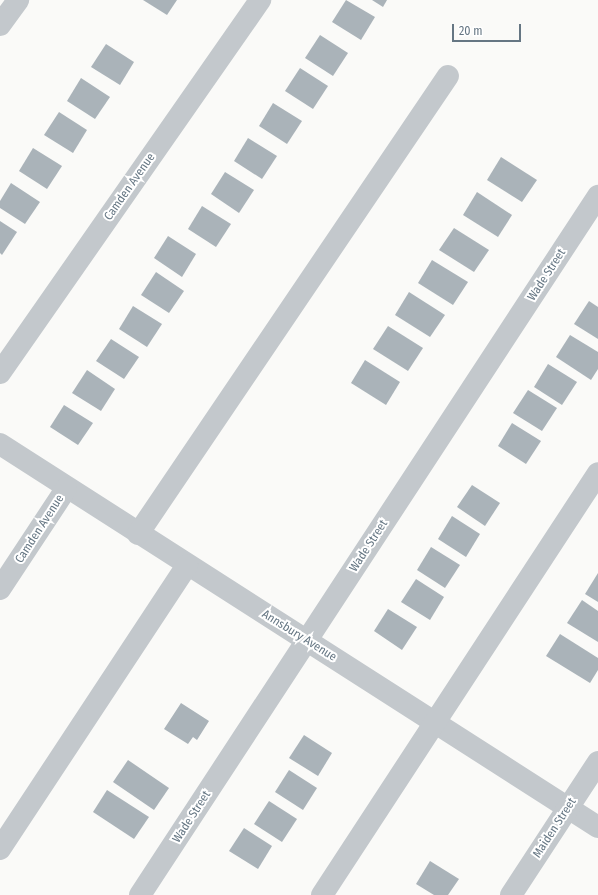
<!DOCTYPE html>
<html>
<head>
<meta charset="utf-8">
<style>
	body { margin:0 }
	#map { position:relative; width:598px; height:895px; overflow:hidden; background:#fafaf8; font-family:"Fira Sans Condensed",sans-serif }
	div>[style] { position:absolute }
	.building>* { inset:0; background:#aab3b9 }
	.minor>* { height:22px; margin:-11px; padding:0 11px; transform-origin:11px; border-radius:11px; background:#c3c8cc }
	span { translate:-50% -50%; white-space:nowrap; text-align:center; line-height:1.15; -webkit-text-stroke:4px #fff; paint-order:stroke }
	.street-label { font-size:12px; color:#657683 }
	.scale { position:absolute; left:452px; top:24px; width:69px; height:18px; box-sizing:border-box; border:2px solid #657683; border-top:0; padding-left:5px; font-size:12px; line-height:14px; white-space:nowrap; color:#657683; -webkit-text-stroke:3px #fff; paint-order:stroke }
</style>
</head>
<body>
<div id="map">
	<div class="building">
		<div style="clip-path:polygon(143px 0,177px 0,167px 15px)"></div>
		<div style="clip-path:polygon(346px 0,375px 17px,361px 40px,332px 22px)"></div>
		<div style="clip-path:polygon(372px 0,387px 0,383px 7px)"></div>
		<div style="clip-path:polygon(320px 35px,348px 53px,333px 76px,305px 58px)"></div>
		<div style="clip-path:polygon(106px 44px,134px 62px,120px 85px,91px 67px)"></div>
		<div style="clip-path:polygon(300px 68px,328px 86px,313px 109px,285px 91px)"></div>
		<div style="clip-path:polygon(81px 78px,110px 97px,95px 119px,67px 101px)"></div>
		<div style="clip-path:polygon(273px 103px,302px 121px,287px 144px,259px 126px)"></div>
		<div style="clip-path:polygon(59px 112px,87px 130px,73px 153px,44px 135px)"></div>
		<div style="clip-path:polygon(248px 138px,277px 156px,262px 179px,234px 161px)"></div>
		<div style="clip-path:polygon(33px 148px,62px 166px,47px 189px,19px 171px)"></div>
		<div style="clip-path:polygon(501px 157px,537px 180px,522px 202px,487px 180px)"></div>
		<div style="clip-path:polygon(225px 172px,254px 190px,239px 213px,211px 194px)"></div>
		<div style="clip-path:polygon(11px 183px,40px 202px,25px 224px,0 208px,0 201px)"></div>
		<div style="clip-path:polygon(477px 192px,512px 215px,498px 237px,463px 215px)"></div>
		<div style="clip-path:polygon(202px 206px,231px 224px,216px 247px,188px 229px)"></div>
		<div style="clip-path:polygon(0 221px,17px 232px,2px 255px,0 253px)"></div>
		<div style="clip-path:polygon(454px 228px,489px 250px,474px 272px,439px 250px)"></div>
		<div style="clip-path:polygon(168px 236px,196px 254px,182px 277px,154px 258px)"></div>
		<div style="clip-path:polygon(432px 260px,468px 282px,453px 305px,418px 283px)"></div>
		<div style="clip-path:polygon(156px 272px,184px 291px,169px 313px,141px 295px)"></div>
		<div style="clip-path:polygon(409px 292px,445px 315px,430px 337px,395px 315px)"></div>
		<div style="clip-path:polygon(589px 301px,598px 307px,598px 339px,574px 324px)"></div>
		<div style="clip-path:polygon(133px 306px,162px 324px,147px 347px,119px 329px)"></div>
		<div style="clip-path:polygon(388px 326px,423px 348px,408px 371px,373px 349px)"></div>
		<div style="clip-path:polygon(570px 335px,598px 352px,598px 369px,591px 380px,556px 357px)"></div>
		<div style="clip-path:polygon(111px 339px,139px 357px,124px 379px,96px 361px)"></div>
		<div style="clip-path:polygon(365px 360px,400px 382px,386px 405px,351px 383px)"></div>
		<div style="clip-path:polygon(548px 364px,577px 382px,562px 405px,534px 387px)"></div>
		<div style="clip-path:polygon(87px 370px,115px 389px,101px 411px,72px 393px)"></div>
		<div style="clip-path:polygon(528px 390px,557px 408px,542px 431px,513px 413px)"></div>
		<div style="clip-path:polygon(64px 405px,93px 423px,78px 445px,50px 427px)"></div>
		<div style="clip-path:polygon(512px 423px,541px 441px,526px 464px,498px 446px)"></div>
		<div style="clip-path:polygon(472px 485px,500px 503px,485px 526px,457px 507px)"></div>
		<div style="clip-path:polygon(452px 516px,480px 534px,466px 557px,438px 539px)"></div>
		<div style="clip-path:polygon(431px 547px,460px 565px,445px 588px,417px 570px)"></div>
		<div style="clip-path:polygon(598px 573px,598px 602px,585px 594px)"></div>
		<div style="clip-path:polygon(416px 579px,444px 597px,430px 620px,401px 602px)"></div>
		<div style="clip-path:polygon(582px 600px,598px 611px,598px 642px,567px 623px)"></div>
		<div style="clip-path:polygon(388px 609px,417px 627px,402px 650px,374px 631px)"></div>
		<div style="clip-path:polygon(560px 634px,598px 658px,598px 670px,590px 683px,546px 656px)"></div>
		<div style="clip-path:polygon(181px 703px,209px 721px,197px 740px,193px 737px,188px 744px,164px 729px)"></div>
		<div style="clip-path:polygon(304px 735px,332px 753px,318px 776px,289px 758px)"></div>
		<div style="clip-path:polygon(128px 760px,169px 788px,154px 810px,113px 782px)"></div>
		<div style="clip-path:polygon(289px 770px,317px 788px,303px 810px,275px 792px)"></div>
		<div style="clip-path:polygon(107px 790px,149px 817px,134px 839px,93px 812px)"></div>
		<div style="clip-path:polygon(269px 801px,297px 819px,282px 842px,254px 824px)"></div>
		<div style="clip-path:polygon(244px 828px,272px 846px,258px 869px,229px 851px)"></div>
		<div style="clip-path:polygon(430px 861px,459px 879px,448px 895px,434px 895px,416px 884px)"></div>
	</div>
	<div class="minor">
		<div style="left:0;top:25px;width:31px;rotate:-54deg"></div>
		<div style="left:0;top:373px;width:455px;rotate:-55.1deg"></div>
		<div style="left:0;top:444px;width:710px;rotate:32.64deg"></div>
		<div style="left:138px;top:534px;width:553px;rotate:-55.91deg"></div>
		<div style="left:0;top:589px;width:120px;rotate:-56.6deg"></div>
		<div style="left:0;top:849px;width:340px;rotate:-56.6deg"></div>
		<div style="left:140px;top:895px;width:836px;rotate:-56.77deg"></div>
		<div style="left:322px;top:895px;width:504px;rotate:-56.81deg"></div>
		<div style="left:511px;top:895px;width:159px;rotate:-56.8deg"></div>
	</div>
	<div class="street-label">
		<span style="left:130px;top:187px;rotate:-55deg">Camden Avenue</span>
		<span style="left:547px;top:275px;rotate:-57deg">Wade Street</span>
		<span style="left:40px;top:529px;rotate:-57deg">Camden Avenue</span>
		<span style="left:369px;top:546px;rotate:-57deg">Wade Street</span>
		<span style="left:299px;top:636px;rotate:32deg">Annsbury Avenue</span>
		<span style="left:192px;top:817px;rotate:-57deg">Wade Street</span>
		<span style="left:555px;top:828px;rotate:-57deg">Maiden Street</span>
	</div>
	<div class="scale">20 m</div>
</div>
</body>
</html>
